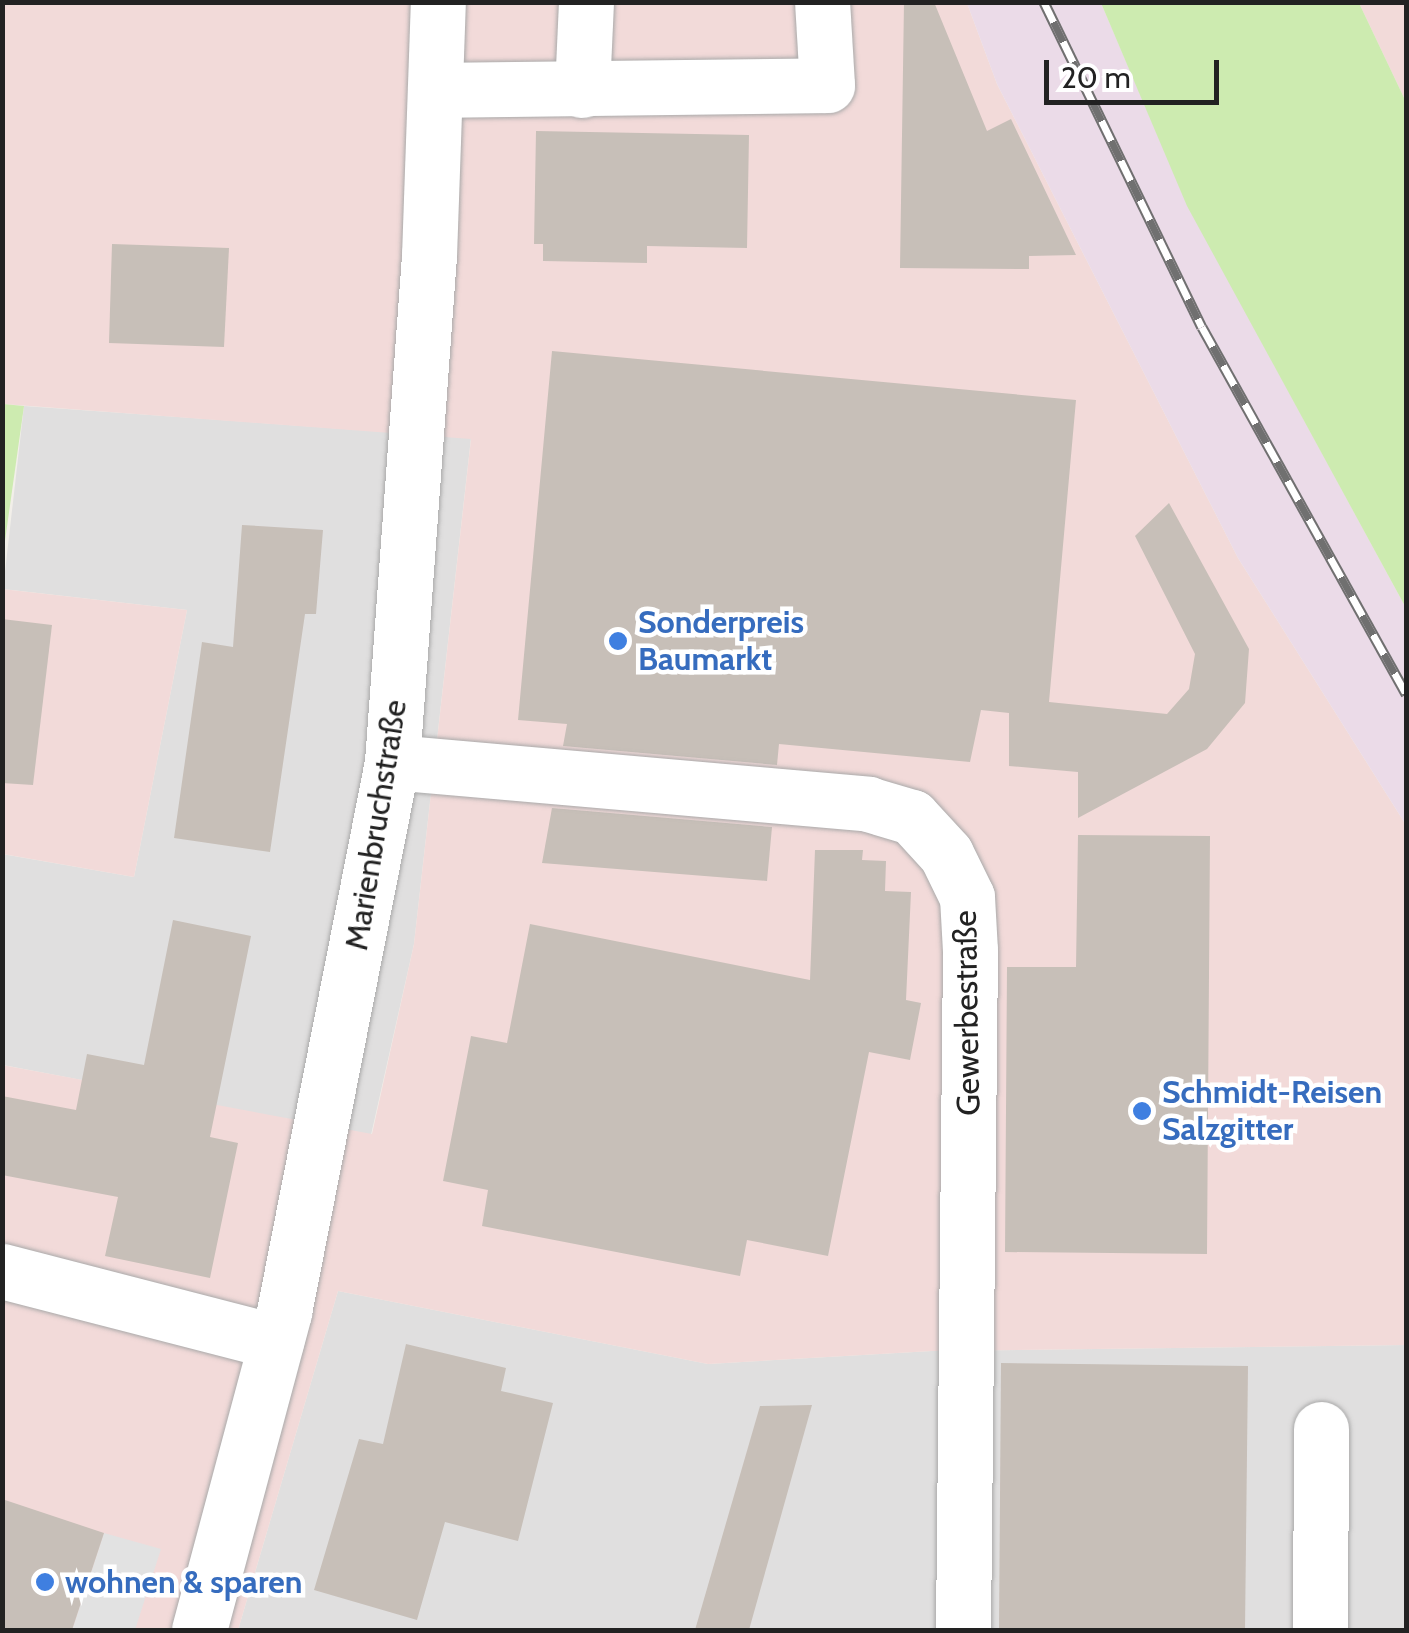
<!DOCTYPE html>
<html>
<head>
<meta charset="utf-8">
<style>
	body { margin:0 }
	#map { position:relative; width:1409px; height:1633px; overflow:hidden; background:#f2efe9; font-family:Cabin,sans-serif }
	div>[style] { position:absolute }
	.residential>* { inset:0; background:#e0dfdf }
	.commercial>* { inset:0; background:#f2dad9 }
	.industrial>* { inset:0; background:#ebdbe8 }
	.grass>* { inset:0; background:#cdebb0 }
	.parking>* { inset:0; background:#e2e2e2 }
	.building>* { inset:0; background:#c7bfb8 }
	.roads { filter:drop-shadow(0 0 2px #a9a9a9) drop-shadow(0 0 2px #a9a9a9) }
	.minor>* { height:55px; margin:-27.5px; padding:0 27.5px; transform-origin:27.5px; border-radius:27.5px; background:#fff }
	.rail>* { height:11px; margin-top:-5.5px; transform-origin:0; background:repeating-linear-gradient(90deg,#fff 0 22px,#707070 0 44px); box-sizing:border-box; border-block:2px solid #707070 }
	.dots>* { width:28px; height:28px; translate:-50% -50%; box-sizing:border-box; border:5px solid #fff; border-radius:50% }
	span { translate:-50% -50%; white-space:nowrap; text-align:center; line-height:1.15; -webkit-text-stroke:9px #fff; paint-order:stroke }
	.shop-label { font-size:32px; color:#366cbe; font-weight:700 }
	.left { translate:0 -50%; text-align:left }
	.street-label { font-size:32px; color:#222 }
	.frame { position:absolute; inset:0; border:5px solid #222; pointer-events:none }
	.scale { position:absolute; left:1044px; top:60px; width:175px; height:45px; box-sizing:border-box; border:5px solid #222; border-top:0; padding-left:12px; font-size:30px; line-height:35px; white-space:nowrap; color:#222; -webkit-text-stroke:8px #fff; paint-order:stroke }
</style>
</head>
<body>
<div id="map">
	<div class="residential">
		<div style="clip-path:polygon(24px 406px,471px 438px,414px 944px,371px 1135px,3px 1065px,2px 854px,134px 877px,187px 610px,3px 589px)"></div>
		<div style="clip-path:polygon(338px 1291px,708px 1364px,932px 1351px,1406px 1345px,1406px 1630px,238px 1630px)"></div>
	</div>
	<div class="commercial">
		<div style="clip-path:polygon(3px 3px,967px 3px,997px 84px,1238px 558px,1406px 825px,1406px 1345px,932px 1351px,708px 1364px,338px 1291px,238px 1630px,3px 1630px,2px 1065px,372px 1134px,414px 944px,471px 439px,3px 404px)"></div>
		<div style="clip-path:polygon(1359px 3px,1406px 3px,1406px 102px)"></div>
		<div style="clip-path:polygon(2px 589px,187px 610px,134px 877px,3px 854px)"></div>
	</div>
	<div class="industrial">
		<div style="clip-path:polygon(967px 3px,1101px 3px,1188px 206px,1406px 608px,1406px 825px,1238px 558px,997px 84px)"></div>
	</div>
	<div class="grass">
		<div style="clip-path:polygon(1101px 3px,1359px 3px,1406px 102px,1406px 608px,1187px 206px)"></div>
		<div style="clip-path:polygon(3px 404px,24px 406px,3px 555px,2px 404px)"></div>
	</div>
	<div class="parking">
		<div style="clip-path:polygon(104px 1533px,161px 1549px,135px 1630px,72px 1630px)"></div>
	</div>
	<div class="building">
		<div style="clip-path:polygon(904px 2px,934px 2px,987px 131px,1011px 119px,1076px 255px,1029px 256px,1029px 269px,900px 268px)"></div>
		<div style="clip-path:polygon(536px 131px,749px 135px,747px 248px,647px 246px,647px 263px,543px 261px,543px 244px,534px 244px)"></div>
		<div style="clip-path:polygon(112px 244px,229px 248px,224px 347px,109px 343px)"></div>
		<div style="clip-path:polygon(552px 351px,1076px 400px,1049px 702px,1167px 714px,1189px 689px,1195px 654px,1135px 536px,1169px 503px,1249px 649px,1245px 703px,1207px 749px,1078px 818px,1078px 772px,1009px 766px,1009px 713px,981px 710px,970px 762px,779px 744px,777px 765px,563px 746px,567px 724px,518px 720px)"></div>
		<div style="clip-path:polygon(242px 525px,323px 530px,316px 614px,305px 614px,270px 852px,174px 838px,202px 642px,233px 647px)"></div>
		<div style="clip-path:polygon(2px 619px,52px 625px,33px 785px,2px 783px)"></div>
		<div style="clip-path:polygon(552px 808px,772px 827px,767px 881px,542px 863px)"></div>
		<div style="clip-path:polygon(1078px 835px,1210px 836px,1207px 1254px,1005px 1252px,1007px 967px,1076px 967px)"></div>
		<div style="clip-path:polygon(815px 850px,863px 850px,862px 860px,886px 861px,885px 891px,911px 892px,906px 1000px,921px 1003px,910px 1060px,869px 1052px,828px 1256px,747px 1240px,740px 1276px,482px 1226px,488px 1190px,443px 1181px,471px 1036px,507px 1043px,530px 924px,810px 980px)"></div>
		<div style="clip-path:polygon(173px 920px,251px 936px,210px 1137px,238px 1143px,210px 1278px,105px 1256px,118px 1197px,2px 1175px,2px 1096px,76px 1110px,87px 1054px,144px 1065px)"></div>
		<div style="clip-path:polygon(406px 1344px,506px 1368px,501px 1391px,553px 1403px,518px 1541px,445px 1522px,417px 1620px,314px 1590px,359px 1439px,383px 1444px)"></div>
		<div style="clip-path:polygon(1001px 1363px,1248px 1366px,1245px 1630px,999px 1630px)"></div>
		<div style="clip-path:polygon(812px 1405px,749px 1630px,695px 1630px,760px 1406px)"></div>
		<div style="clip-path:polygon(2px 1499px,104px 1533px,72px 1630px,2px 1630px)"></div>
	</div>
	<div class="roads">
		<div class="minor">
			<div style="left:435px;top:90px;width:392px;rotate:-0.7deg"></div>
			<div style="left:827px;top:85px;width:83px;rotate:-93.4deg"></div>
			<div style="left:582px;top:90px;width:88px;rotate:-87.4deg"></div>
			<div style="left:392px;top:762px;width:478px;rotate:5deg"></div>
			<div style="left:868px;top:804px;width:46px;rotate:16.5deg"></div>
			<div style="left:912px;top:817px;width:50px;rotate:47.4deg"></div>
			<div style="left:946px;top:854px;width:48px;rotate:64deg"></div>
			<div style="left:967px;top:897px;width:53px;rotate:86.8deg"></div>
			<div style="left:970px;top:950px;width:680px;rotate:90.59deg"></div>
			<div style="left:2px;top:1271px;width:283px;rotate:14.5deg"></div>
			<div style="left:199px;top:1630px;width:329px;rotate:-75deg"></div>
			<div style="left:284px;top:1312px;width:561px;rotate:-78.89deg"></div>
			<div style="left:392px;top:762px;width:507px;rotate:-85.82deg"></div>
			<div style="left:429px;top:256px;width:254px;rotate:-88deg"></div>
			<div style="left:1320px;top:1630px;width:201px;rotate:-89.7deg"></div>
		</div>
	</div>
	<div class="rail">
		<div style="left:1044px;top:2px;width:361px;rotate:64.1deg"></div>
		<div style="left:1202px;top:327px;width:420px;rotate:60.9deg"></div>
	</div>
	<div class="dots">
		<div style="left:618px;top:641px;background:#3f7fe0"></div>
		<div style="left:1142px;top:1111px;background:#3f7fe0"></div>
		<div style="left:45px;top:1582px;background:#3f7fe0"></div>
	</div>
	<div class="shop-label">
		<span class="left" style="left:638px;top:641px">Sonderpreis<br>Baumarkt</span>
		<span class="left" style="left:1162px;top:1111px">Schmidt-Reisen<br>Salzgitter</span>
		<span class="left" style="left:65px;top:1582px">wohnen &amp; sparen</span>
	</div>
	<div class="street-label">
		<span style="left:376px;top:825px;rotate:-81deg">Marienbruchstraße</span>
		<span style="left:967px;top:1013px;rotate:-91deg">Gewerbestraße</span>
	</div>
	<div class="frame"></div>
	<div class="scale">20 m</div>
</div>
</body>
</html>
